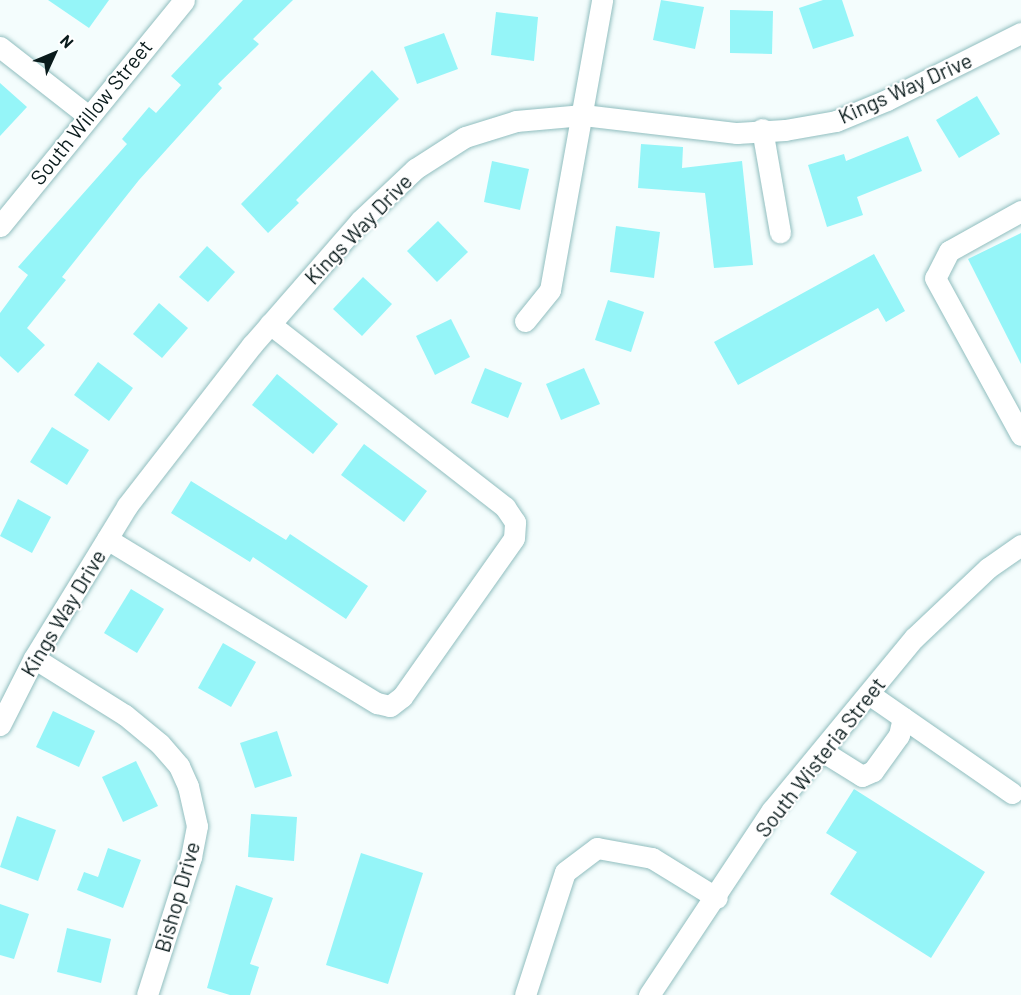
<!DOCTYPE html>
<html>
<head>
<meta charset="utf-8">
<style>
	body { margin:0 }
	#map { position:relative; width:1021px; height:995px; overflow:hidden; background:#f4fdfd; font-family:Barlow,sans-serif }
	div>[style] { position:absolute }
	.building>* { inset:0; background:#95f5f8 }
	.roads { filter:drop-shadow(0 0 2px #91bebf) drop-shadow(0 0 2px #91bebf) }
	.minor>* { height:21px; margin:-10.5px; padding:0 10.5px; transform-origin:10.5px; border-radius:10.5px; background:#fff }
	span { translate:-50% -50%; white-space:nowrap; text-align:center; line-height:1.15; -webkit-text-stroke:4.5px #fff; paint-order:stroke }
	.street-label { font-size:21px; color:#0a1b1c }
	.north { position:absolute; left:24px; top:24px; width:60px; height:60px; -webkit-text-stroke:4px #fff; paint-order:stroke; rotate:46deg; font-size:16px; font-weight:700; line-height:24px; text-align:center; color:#0a1b1c }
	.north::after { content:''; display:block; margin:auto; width:21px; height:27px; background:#0a1b1c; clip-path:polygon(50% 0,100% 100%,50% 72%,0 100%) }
</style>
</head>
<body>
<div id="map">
	<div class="building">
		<div style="clip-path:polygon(48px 0,109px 0,89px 28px)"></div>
		<div style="clip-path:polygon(243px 0,293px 0,253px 39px,259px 44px,218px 84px,222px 88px,139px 180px,62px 277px,66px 280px,27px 328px,45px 345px,18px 373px,0 356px,0 313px,28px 275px,18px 267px,127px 144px,122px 139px,149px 107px,156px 113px,181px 85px,171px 76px)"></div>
		<div style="clip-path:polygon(661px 0,704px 7px,695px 49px,653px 40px)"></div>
		<div style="clip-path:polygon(823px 0,842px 0,854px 36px,813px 49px,799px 8px)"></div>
		<div style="clip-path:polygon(730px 10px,773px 11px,772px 54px,730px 53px)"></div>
		<div style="clip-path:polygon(496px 12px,538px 17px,534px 61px,491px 55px)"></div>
		<div style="clip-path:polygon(444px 33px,458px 69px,417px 84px,404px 47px)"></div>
		<div style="clip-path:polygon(372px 70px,399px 99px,296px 200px,299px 203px,268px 233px,241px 204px)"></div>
		<div style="clip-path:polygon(0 83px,27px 107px,0 136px)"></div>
		<div style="clip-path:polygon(977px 96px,1000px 134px,959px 158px,936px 120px)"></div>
		<div style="clip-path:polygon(908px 136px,922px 171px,857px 197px,863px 215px,827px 227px,808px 165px,844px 154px,846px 161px)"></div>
		<div style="clip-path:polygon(641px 144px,683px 147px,682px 168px,742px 161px,753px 265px,714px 268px,705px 193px,638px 188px)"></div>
		<div style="clip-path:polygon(492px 161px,529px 169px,520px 210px,484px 202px)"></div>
		<div style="clip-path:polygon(438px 221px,468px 252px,437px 282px,407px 251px)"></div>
		<div style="clip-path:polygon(616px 226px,660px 232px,654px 278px,610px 272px)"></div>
		<div style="clip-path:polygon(1021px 233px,1021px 364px,968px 259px)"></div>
		<div style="clip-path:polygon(207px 246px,235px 272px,208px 302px,179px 277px)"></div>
		<div style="clip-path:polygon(874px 254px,905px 311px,886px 322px,878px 308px,738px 385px,714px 342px)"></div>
		<div style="clip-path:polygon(363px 277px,392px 304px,362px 336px,333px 309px)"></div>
		<div style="clip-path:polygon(608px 300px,644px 312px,631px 352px,595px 340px)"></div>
		<div style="clip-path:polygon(159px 303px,188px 328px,162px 358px,133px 334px)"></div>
		<div style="clip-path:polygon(451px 319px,470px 357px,435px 375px,416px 336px)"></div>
		<div style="clip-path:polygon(98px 362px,133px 388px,109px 421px,74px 395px)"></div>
		<div style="clip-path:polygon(485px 368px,522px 383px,508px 418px,471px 403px)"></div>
		<div style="clip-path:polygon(584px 368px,600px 404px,561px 420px,546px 384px)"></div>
		<div style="clip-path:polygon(277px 374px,338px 424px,313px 454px,252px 405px)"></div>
		<div style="clip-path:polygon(52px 427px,89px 450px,67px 485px,30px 462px)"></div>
		<div style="clip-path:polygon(364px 444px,427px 491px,404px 522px,341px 475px)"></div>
		<div style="clip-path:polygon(191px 481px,286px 540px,290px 534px,368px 586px,346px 619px,253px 557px,250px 562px,171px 513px)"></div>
		<div style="clip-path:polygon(18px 499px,51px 517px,32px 553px,0 536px)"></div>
		<div style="clip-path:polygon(131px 589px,164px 609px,137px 653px,104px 633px)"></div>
		<div style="clip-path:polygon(223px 643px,256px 662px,231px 707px,198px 688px)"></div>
		<div style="clip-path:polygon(53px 711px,95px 731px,79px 767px,36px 747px)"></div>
		<div style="clip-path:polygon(277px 731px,292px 776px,255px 788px,240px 743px)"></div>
		<div style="clip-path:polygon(136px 761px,158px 806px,123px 822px,102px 777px)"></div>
		<div style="clip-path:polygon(854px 789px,985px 872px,931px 958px,830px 894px,857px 852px,826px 833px)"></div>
		<div style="clip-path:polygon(251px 814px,297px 817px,294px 861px,248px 857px)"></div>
		<div style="clip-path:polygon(17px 816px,56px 830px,38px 881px,0 867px)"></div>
		<div style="clip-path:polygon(108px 848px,141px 860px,123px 908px,77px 890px,84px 872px,98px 877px)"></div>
		<div style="clip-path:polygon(361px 853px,423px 873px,388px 984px,326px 965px)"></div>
		<div style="clip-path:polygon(236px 885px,273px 898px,250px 964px,259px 967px,250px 995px,230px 995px,207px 988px)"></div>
		<div style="clip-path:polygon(0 904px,29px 914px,14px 959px,0 955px)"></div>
		<div style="clip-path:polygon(67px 928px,111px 939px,101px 983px,57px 972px)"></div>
	</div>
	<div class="roads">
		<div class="minor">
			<div style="left:0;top:47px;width:110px;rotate:38deg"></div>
			<div style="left:762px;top:129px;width:105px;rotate:80.1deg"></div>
			<div style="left:1021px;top:211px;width:82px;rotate:150.9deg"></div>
			<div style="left:949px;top:251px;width:30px;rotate:117deg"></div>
			<div style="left:935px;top:278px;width:179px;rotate:61.3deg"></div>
			<div style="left:0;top:226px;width:291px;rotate:-50.8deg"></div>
			<div style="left:525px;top:321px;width:40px;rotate:-51deg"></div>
			<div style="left:550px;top:290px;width:295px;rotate:-79.8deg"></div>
			<div style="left:107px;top:539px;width:316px;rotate:31.3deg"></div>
			<div style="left:377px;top:703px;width:13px;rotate:13deg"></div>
			<div style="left:390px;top:706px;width:15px;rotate:-37deg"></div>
			<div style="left:402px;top:697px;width:194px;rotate:-54.8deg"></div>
			<div style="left:514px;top:538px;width:16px;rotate:-86deg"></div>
			<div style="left:515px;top:522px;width:18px;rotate:-124deg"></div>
			<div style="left:505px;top:507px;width:298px;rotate:-142.1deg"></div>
			<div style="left:34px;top:658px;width:107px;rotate:32.1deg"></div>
			<div style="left:125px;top:715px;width:45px;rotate:39.6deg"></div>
			<div style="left:160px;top:744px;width:29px;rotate:49deg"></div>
			<div style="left:179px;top:766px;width:22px;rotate:66deg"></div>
			<div style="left:188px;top:786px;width:41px;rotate:77.3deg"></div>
			<div style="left:197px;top:826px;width:32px;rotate:101deg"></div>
			<div style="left:191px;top:857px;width:145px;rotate:107.7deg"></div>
			<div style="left:869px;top:694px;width:174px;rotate:34.7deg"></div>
			<div style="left:0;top:725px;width:75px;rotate:-63.1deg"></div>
			<div style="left:34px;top:658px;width:178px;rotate:-58.5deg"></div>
			<div style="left:127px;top:506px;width:204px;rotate:-52.2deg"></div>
			<div style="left:252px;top:345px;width:164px;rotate:-48.9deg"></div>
			<div style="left:360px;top:221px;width:76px;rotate:-43.4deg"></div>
			<div style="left:415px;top:169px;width:59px;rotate:-32.6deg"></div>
			<div style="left:465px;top:137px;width:53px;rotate:-17.4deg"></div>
			<div style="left:516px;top:121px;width:67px;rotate:-5.1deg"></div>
			<div style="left:583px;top:115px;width:155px;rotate:6.7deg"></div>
			<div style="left:737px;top:133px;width:48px;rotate:-3.6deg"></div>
			<div style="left:785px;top:130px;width:52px;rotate:-10deg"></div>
			<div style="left:836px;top:121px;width:55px;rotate:-22.4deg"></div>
			<div style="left:887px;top:100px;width:150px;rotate:-26.6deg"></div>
			<div style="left:822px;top:751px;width:47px;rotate:32deg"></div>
			<div style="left:862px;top:776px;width:12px;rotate:-24deg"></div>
			<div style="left:873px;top:771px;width:44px;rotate:-54.2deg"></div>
			<div style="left:899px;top:735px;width:18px;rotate:-77deg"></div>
			<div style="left:525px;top:995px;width:129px;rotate:-72deg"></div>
			<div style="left:565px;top:872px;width:40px;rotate:-37deg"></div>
			<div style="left:597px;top:848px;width:56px;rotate:10.3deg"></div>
			<div style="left:652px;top:858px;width:76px;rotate:31.6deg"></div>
			<div style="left:649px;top:995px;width:222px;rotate:-56.4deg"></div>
			<div style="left:772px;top:810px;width:223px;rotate:-50.5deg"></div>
			<div style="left:914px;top:638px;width:102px;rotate:-43.4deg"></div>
			<div style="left:988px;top:568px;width:40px;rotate:-34.9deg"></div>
		</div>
	</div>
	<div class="street-label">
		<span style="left:905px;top:88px;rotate:-24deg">Kings Way Drive</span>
		<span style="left:91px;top:112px;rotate:-51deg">South Willow Street</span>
		<span style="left:358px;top:229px;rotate:-46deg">Kings Way Drive</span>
		<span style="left:63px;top:613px;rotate:-59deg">Kings Way Drive</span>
		<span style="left:820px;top:757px;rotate:-52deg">South Wisteria Street</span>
		<span style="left:177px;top:897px;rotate:-74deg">Bishop Drive</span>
	</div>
	<div class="north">N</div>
</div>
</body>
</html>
